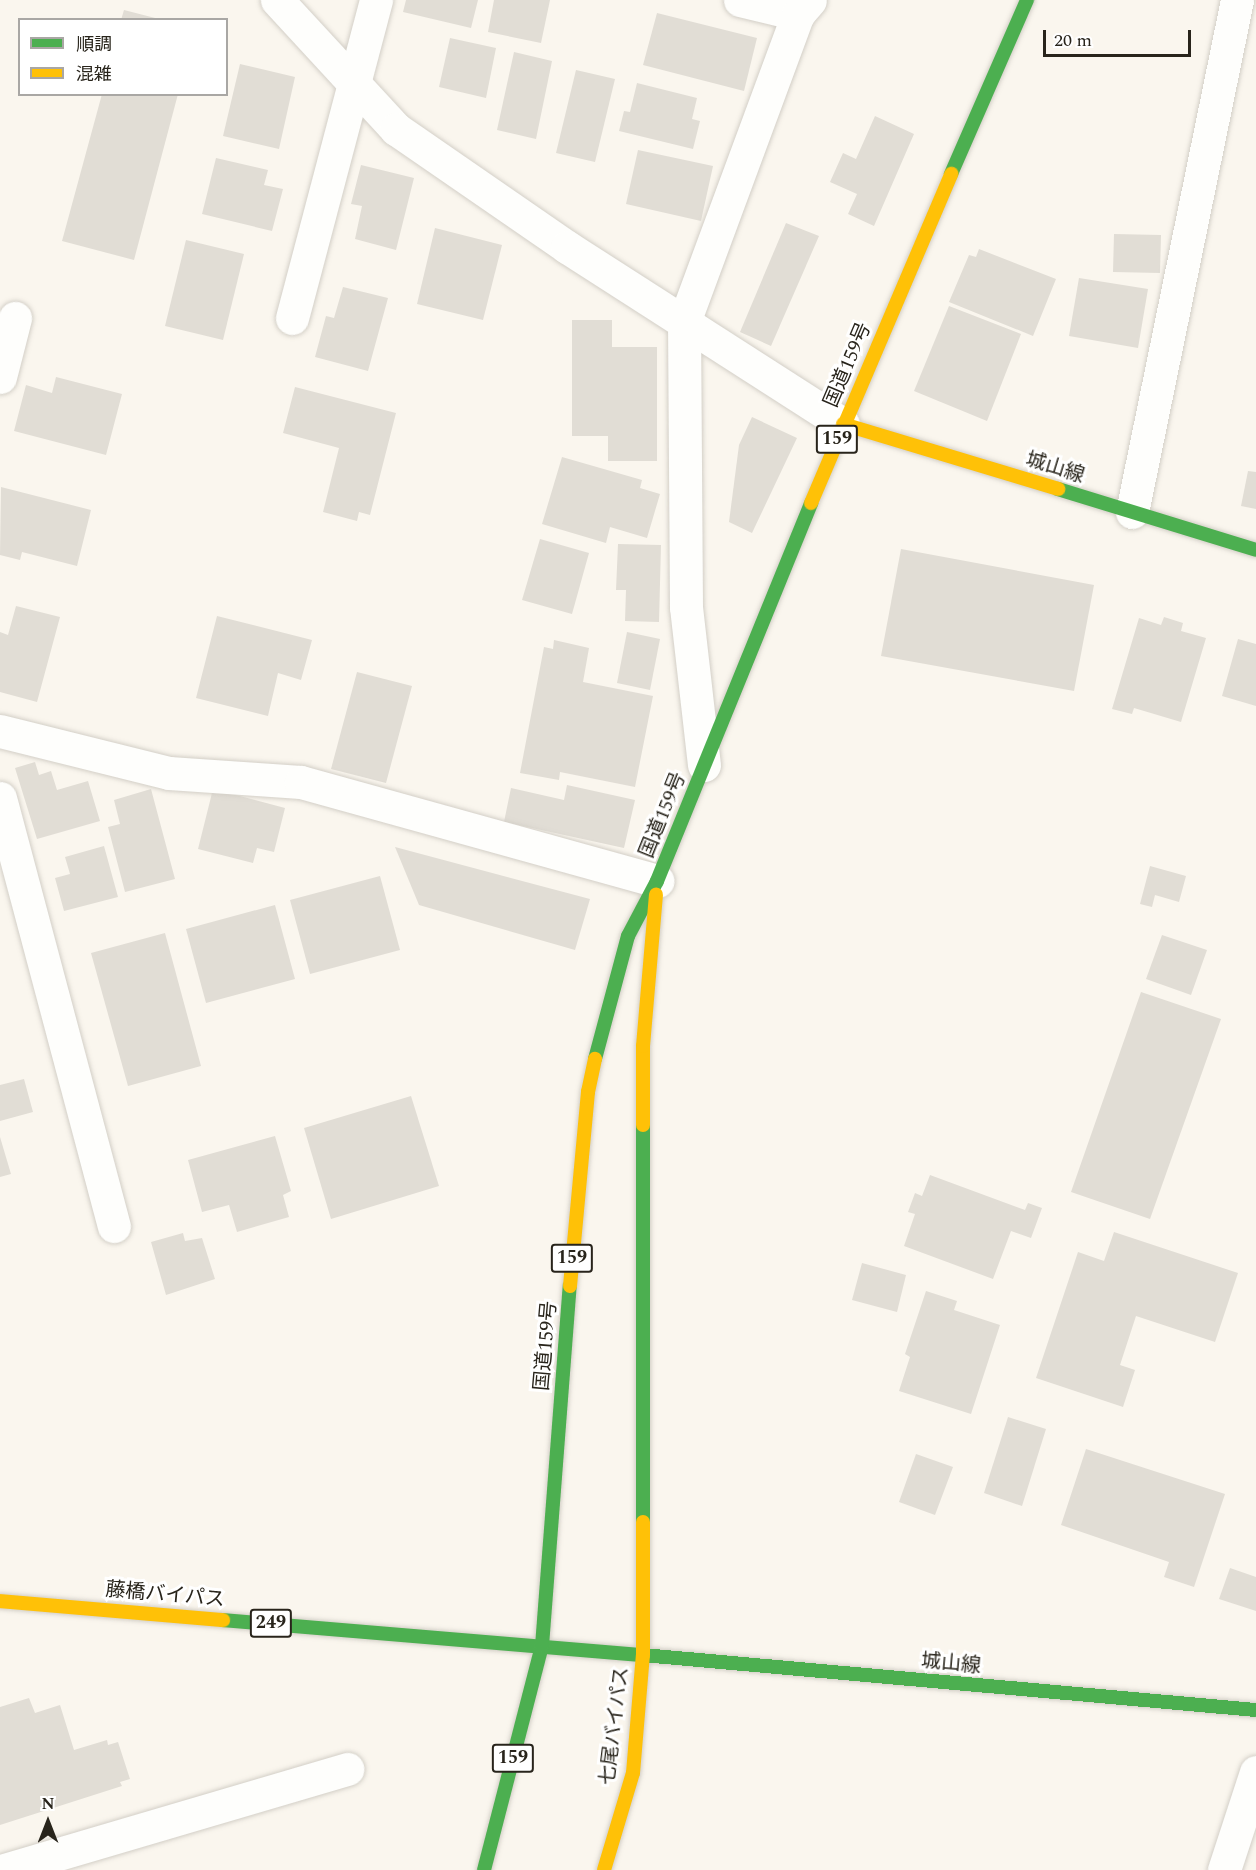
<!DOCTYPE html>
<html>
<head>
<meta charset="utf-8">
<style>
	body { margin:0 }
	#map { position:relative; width:1256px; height:1870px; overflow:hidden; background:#faf6ee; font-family:Spectral,"Noto Sans JP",serif }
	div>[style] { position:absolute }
	.building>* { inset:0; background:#e1ddd5 }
	.roads { filter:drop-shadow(0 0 2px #d3cfc7) drop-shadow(0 0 2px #d3cfc7) }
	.street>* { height:33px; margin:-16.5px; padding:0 16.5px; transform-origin:16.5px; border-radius:16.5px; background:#fefefc }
	.fast>* { height:14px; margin:-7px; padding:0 7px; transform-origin:7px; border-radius:7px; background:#4caf50 }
	.slow>* { height:14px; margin:-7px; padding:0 7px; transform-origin:7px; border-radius:7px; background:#ffc107 }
	span { translate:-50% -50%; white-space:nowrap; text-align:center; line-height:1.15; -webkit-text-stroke:6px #fff; paint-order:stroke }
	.shield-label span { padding:2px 4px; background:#fff; border:2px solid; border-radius:4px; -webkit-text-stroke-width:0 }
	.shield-label { font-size:18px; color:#28241b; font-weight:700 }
	.street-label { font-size:20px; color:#28241b }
	.legend { position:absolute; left:18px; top:18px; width:210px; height:78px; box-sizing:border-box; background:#fff; border:2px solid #a9a7a4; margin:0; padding:8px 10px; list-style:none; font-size:18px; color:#28241b }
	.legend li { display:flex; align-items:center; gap:12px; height:30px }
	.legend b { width:30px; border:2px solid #a9a7a4 }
	.north { position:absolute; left:18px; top:1792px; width:60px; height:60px; -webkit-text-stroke:4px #fff; paint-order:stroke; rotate:0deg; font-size:16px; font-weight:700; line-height:24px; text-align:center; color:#28241b }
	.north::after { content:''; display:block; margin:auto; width:21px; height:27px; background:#28241b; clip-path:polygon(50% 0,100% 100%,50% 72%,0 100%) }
	.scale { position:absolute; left:1043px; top:30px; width:148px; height:27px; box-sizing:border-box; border:3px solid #28241b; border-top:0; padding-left:8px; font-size:18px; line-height:21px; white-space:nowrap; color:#28241b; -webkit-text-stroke:4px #fff; paint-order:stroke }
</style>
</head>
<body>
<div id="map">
	<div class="building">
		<div style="clip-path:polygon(406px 0,478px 0,471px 28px,403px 12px)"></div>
		<div style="clip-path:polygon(494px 0,550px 0,541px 43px,488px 32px)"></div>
		<div style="clip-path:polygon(124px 10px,159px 19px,159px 20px,121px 20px)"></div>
		<div style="clip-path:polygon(657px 13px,757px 38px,744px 91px,643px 65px)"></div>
		<div style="clip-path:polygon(450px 38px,496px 48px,486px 98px,439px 87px)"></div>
		<div style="clip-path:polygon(514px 52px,552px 61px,536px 139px,497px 130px)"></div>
		<div style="clip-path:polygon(240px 64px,295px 77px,279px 149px,223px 136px)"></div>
		<div style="clip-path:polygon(576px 70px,615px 79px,595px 162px,556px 153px)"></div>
		<div style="clip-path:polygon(637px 83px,697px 98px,692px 119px,700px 121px,693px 149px,619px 131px,624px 111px,630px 112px)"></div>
		<div style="clip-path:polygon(102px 94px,178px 94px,134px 260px,62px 241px)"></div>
		<div style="clip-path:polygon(875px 116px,914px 134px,874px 226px,848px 214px,857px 194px,830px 182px,843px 153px,856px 159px)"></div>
		<div style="clip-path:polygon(638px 150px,713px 166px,701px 221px,626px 204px)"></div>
		<div style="clip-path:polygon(216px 158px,268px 170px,264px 185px,283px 189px,272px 231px,202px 214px)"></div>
		<div style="clip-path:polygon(361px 165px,414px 178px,396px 250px,355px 239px,362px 206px,351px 204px)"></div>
		<div style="clip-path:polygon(786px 223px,819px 236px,771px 346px,740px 332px)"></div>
		<div style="clip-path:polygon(435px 228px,502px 245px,483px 320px,417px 304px)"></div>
		<div style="clip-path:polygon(1114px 234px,1161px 235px,1160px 273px,1113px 272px)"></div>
		<div style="clip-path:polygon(186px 240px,244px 254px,223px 340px,165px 326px)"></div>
		<div style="clip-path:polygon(979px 249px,1056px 279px,1033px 336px,949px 302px,969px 255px,976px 257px)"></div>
		<div style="clip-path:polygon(1079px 278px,1148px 289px,1138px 348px,1069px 336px)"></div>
		<div style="clip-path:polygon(343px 287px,388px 298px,368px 371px,315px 357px,326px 316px,334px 318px)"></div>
		<div style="clip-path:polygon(949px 306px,1021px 334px,987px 421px,914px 391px)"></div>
		<div style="clip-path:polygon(572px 320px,612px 320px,612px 347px,657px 347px,657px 461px,608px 461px,608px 436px,572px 436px)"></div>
		<div style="clip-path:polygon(56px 377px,122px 394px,106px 455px,14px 431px,26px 385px,52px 393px)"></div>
		<div style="clip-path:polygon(295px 387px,396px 413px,370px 515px,359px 512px,357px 521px,323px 512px,339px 448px,283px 433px)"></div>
		<div style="clip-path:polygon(752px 417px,797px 438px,752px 533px,729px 522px,739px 445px)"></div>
		<div style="clip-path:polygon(562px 457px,642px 480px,640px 488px,660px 494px,647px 538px,610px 527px,606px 543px,542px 524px)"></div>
		<div style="clip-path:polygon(1248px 471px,1256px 472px,1256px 509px,1241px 506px)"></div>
		<div style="clip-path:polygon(1px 487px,91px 510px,77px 566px,22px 552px,20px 560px,0 555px)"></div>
		<div style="clip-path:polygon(540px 539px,589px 553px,572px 614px,522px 600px)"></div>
		<div style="clip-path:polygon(618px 544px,661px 545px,659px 622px,625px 621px,626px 590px,616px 590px)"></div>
		<div style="clip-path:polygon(901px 549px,1094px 585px,1074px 691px,881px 656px)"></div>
		<div style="clip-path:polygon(16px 606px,60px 617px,37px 702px,0 692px,0 632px,8px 635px)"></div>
		<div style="clip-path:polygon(217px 616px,312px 640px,301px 680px,278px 673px,268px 716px,196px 698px)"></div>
		<div style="clip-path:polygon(1164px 617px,1183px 623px,1181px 631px,1206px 638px,1181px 722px,1134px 708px,1132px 714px,1112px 709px,1139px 618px,1161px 625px)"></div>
		<div style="clip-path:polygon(627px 632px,660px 639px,650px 690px,617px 683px)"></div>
		<div style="clip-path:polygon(1238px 639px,1256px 644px,1256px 706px,1222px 696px)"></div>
		<div style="clip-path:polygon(554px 640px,589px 648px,583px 682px,653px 696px,635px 787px,560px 772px,559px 780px,520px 773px,544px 647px,553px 649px)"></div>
		<div style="clip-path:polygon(357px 672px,412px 686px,386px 783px,331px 769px)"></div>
		<div style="clip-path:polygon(35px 762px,39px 775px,51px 771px,57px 790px,88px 781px,100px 821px,37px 839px,15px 768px)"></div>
		<div style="clip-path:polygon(567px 785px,635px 800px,624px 848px,504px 822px,511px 788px,564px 800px)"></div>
		<div style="clip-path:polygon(151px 789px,175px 879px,125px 892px,108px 827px,120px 824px,114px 800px)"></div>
		<div style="clip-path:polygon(213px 789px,285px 808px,274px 852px,257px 848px,253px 863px,198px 849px)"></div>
		<div style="clip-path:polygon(104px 846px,118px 897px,64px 911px,55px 878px,70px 874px,65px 857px)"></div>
		<div style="clip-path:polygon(395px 847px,590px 899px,575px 950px,419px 905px)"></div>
		<div style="clip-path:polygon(1150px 866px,1186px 876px,1179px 902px,1155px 895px,1152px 907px,1140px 904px)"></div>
		<div style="clip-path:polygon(380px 876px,400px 950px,310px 974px,290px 900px)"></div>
		<div style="clip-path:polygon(275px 905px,295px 979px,206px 1003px,186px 929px)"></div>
		<div style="clip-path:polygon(165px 933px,201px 1066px,128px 1086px,91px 953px)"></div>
		<div style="clip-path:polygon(1162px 935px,1207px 950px,1191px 995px,1146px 979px)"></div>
		<div style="clip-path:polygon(1141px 992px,1221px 1019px,1150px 1219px,1071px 1192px)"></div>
		<div style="clip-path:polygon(24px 1079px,33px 1112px,0 1121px,0 1085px)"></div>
		<div style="clip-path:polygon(411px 1096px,439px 1186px,331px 1219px,304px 1128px)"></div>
		<div style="clip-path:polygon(275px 1136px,291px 1191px,283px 1195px,289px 1217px,237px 1232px,229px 1205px,202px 1212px,188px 1160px)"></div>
		<div style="clip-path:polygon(0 1137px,11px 1174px,0 1177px)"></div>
		<div style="clip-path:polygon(930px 1175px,1025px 1210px,1028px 1203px,1042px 1208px,1031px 1238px,1011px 1231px,993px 1279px,904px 1246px,915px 1214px,908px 1212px,915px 1193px,922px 1196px)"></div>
		<div style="clip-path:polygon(1114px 1232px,1238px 1273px,1215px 1342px,1136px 1316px,1120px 1365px,1135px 1370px,1123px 1407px,1036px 1378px,1078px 1252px,1104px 1261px)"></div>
		<div style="clip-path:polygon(183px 1233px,185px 1241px,202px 1238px,215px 1279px,166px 1295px,151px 1242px)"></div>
		<div style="clip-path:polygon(862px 1263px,906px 1275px,897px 1312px,852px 1300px)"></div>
		<div style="clip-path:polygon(926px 1291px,957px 1301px,954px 1310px,1000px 1325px,971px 1414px,899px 1391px,910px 1357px,905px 1354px)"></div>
		<div style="clip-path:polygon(1008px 1417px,1046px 1429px,1022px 1506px,984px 1493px)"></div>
		<div style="clip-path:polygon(1086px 1449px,1225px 1494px,1194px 1587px,1164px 1577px,1169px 1562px,1061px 1525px)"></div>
		<div style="clip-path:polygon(916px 1454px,953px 1467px,935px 1515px,899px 1502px)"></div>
		<div style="clip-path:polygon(1230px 1568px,1256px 1577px,1256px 1611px,1219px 1599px)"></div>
		<div style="clip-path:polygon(29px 1698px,35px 1713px,60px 1705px,74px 1750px,107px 1740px,108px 1745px,118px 1742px,130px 1779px,120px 1782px,122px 1786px,0 1825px,0 1707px)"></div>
	</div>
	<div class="roads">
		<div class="street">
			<div style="left:277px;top:0;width:176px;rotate:47.3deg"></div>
			<div style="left:396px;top:129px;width:208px;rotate:34.6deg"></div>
			<div style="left:567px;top:247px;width:328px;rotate:32.7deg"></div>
			<div style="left:740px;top:0;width:60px;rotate:13.6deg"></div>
			<div style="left:292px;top:318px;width:329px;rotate:-75.2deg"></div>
			<div style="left:0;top:377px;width:61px;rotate:-75.7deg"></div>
			<div style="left:1132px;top:512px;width:523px;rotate:-78.41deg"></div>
			<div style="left:0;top:731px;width:174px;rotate:14deg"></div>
			<div style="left:169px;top:773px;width:132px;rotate:3.9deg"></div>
			<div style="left:301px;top:782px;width:370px;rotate:15.5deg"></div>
			<div style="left:704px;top:765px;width:159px;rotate:-96.5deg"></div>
			<div style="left:686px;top:607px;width:285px;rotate:-90.4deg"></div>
			<div style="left:684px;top:322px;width:328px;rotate:-69.7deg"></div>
			<div style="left:798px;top:14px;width:18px;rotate:-49deg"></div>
			<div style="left:0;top:798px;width:443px;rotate:75.1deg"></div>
			<div style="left:4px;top:1870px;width:358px;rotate:-16.4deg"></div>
			<div style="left:1224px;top:1870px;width:103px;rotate:-71.9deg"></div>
		</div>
		<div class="fast">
			<div style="left:951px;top:174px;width:190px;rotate:-66.4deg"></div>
			<div style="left:1058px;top:489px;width:207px;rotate:17.1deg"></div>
			<div style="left:595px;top:1059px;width:127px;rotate:-75deg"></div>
			<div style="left:628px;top:936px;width:62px;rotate:-62.2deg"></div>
			<div style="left:657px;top:881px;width:408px;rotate:-67.8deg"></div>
			<div style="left:643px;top:1125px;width:397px;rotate:90deg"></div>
			<div style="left:223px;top:1620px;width:421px;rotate:4.8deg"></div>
			<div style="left:643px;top:1655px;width:615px;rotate:5.13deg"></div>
			<div style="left:484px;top:1870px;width:231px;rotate:-75.5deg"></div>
			<div style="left:542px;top:1646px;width:361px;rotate:-85.6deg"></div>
		</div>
		<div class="slow">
			<div style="left:843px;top:424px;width:225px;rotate:16.8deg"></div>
			<div style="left:811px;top:503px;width:358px;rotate:-66.9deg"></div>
			<div style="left:643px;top:1125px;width:79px;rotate:-90deg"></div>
			<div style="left:643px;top:1046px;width:152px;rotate:-85.1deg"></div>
			<div style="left:570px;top:1286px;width:195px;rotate:-84.7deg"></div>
			<div style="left:588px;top:1092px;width:34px;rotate:-78deg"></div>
			<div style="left:0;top:1601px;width:224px;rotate:4.9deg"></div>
			<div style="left:604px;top:1870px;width:101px;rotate:-73.4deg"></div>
			<div style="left:633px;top:1773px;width:118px;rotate:-85.2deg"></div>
			<div style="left:643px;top:1655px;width:133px;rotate:-90deg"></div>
		</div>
	</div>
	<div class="shield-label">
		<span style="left:837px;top:439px">159</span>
		<span style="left:572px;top:1258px">159</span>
		<span style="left:271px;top:1623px">249</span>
		<span style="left:513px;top:1758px">159</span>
	</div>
	<div class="street-label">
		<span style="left:848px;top:365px;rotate:-67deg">国道159号</span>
		<span style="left:1055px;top:468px;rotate:17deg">城山線</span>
		<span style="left:663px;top:815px;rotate:-68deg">国道159号</span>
		<span style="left:546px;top:1346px;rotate:-85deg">国道159号</span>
		<span style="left:165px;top:1595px;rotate:5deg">藤橋バイパス</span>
		<span style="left:951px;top:1664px;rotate:5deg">城山線</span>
		<span style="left:615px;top:1726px;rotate:-83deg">七尾バイパス</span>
	</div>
	<ul class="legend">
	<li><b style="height:8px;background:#4caf50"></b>順調</li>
	<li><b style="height:8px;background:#ffc107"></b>混雑</li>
	</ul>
	<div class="north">N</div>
	<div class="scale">20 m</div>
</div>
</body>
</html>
